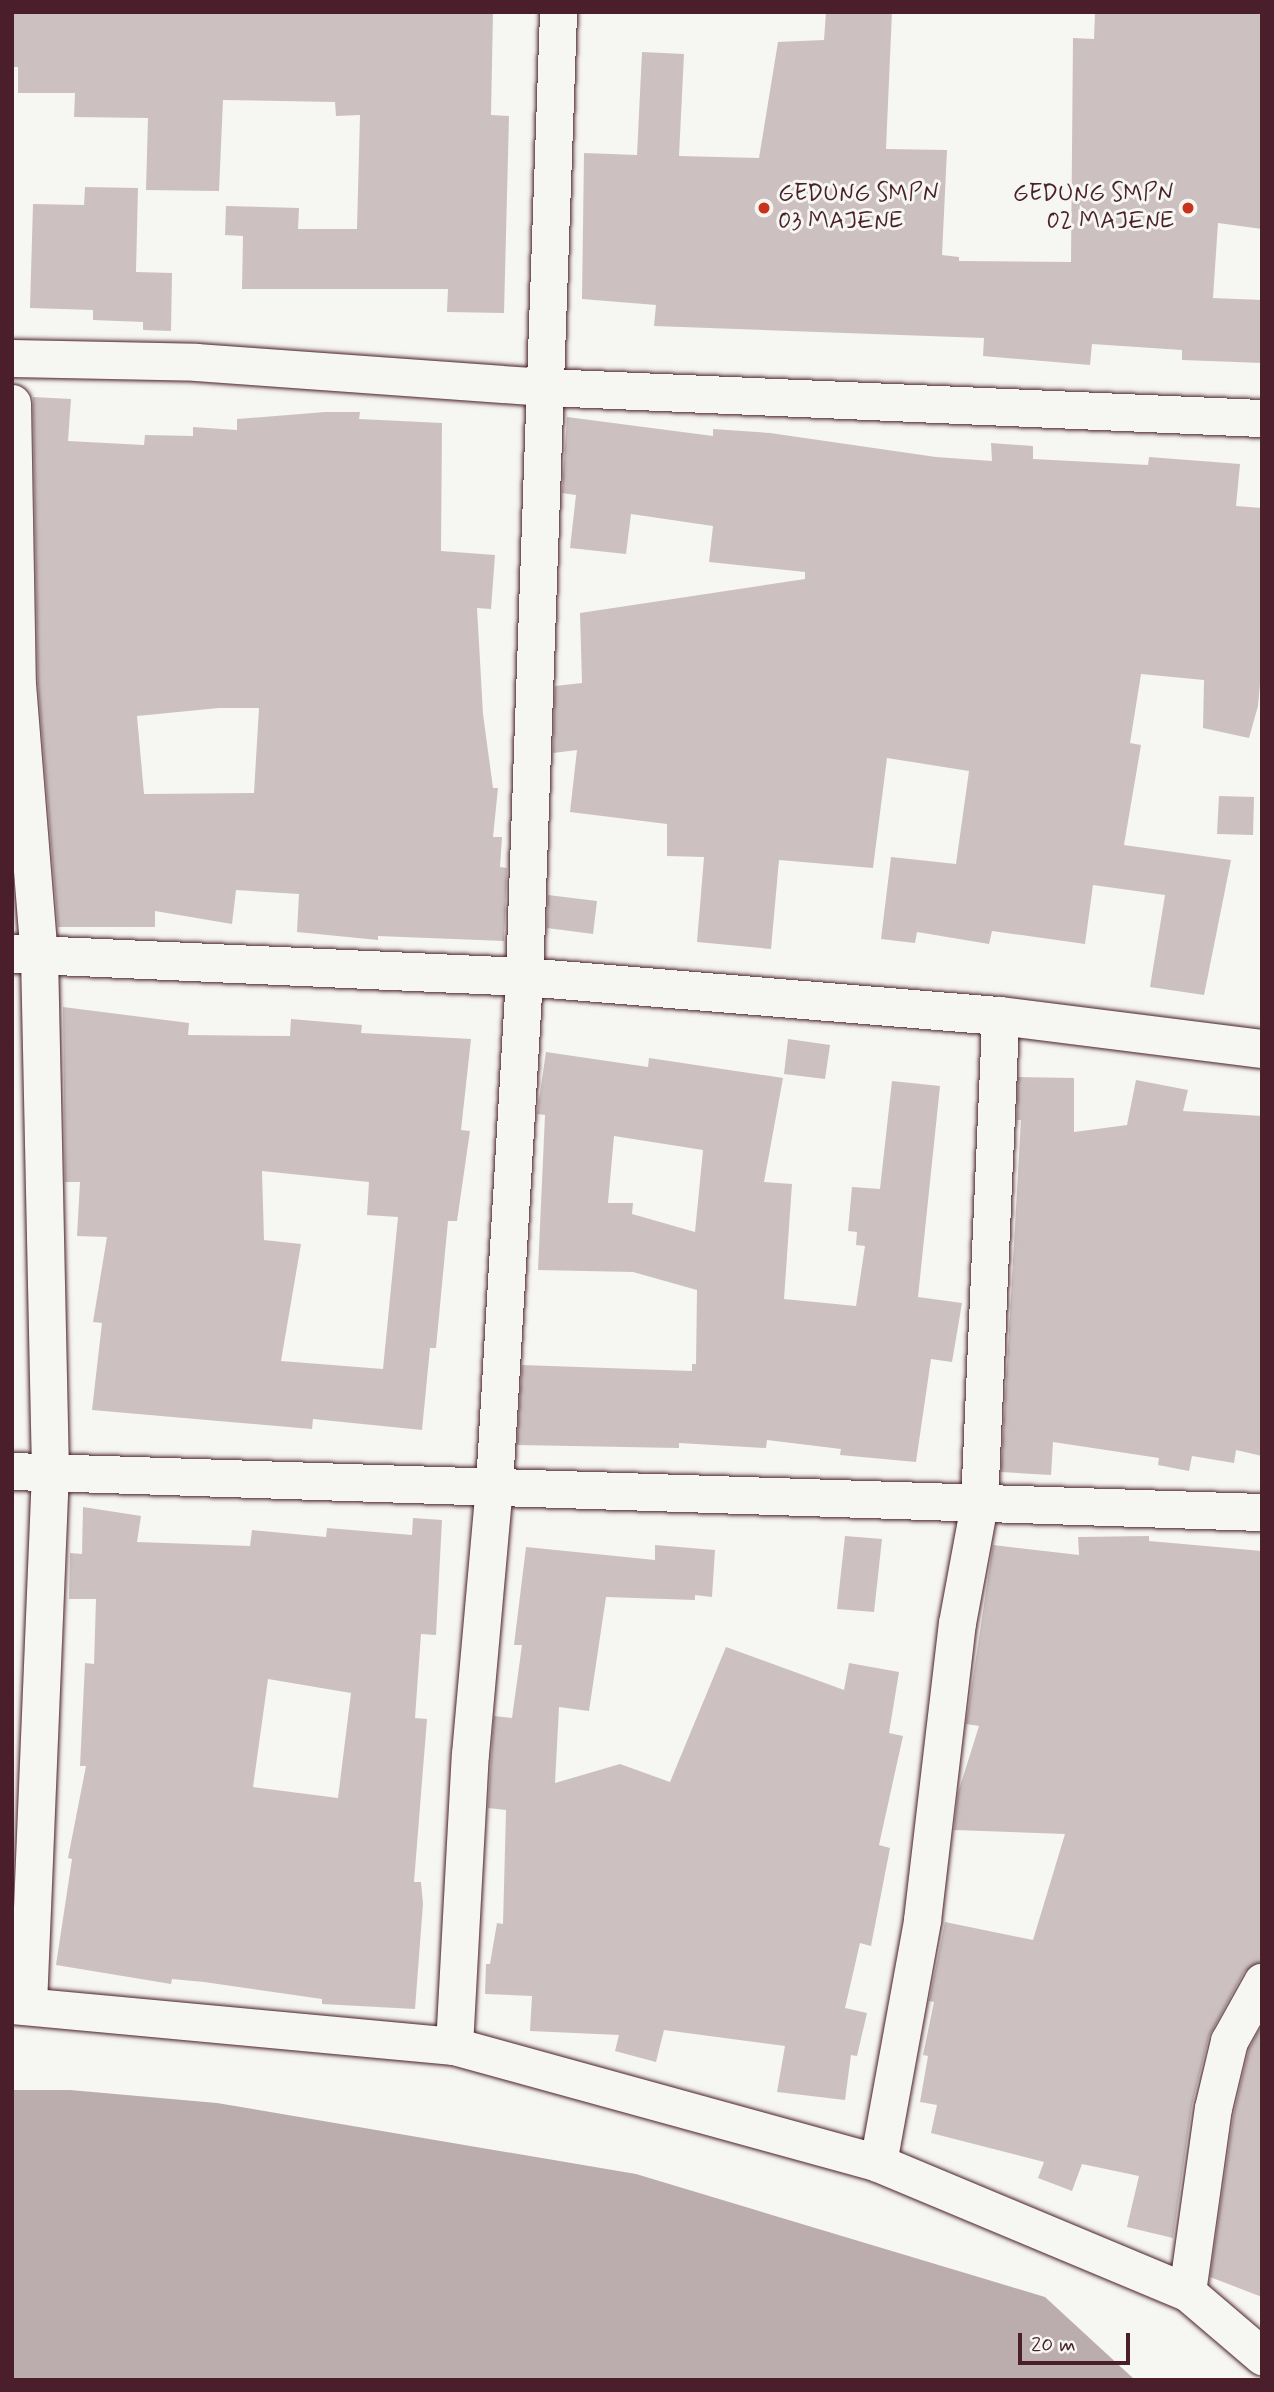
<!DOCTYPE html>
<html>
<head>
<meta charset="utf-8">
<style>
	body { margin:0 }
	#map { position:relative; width:1274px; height:2392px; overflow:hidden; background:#f6f6f2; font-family:Mynerve,sans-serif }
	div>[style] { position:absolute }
	.water>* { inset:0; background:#bbadae }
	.building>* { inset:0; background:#ccc1c0 }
	.roads { filter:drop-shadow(0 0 2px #4a1f2b) drop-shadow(0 0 2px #4a1f2b) }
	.minor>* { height:37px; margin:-18.5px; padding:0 18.5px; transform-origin:18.5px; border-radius:18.5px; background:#f6f6f2 }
	.trunk>* { height:38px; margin:-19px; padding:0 19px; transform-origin:19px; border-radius:19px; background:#f6f6f2 }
	.dots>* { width:19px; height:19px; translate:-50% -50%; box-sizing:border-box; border:4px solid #f6f6f2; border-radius:50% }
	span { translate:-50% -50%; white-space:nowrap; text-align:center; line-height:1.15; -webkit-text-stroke:6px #f6f6f2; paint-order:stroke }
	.poi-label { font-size:24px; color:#4a1f2b }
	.left { translate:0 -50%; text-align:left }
	.right { translate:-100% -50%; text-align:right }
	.frame { position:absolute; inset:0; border:14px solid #4a1f2b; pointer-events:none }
	.scale { position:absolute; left:1018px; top:2333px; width:112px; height:32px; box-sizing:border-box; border:4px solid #4a1f2b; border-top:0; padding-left:9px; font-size:21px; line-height:24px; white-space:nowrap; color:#4a1f2b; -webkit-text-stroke:5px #f6f6f2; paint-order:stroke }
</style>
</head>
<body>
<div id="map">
	<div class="water">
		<div style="clip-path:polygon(12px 2090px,70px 2090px,217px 2103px,636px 2174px,1045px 2297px,1135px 2380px,12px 2380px)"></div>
	</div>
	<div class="building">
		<div style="clip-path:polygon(12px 12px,493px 12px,491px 115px,509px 116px,504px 313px,447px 312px,448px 289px,242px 289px,243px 236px,225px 235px,226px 206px,299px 208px,298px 229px,357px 229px,360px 115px,336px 116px,335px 102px,223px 100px,219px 191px,146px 190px,148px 118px,74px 117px,75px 93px,18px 93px,18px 67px,12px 67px)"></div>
		<div style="clip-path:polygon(826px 12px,892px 12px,886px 149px,947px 150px,942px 255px,959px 257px,959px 261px,1071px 262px,1073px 38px,1094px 39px,1095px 12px,1262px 12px,1262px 229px,1218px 223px,1213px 298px,1262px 300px,1262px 363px,1182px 360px,1182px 350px,1092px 344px,1090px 365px,983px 356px,984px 338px,654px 326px,656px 305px,582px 299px,584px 153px,637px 155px,642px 52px,684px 54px,679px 156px,759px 158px,778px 42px,824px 40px)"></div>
		<div style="clip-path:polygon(85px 187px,138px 188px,136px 272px,172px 273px,171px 331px,143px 330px,143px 322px,93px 320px,93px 310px,30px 308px,33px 204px,84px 205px)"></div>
		<div style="clip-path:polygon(evenodd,33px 397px,71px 399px,68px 441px,144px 445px,145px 435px,193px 436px,193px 427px,237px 430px,237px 419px,325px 412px,360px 412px,359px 419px,442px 423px,441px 551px,495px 555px,491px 609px,477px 608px,483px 714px,493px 788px,498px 788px,493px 837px,502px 837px,500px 867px,507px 868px,504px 941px,378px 936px,378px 940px,297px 932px,299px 894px,236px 890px,232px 924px,155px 911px,155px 927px,58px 927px,38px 683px,33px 397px,219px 708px,259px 708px,254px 793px,144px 794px,137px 716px,219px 708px)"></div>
		<div style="clip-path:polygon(567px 417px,713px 436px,713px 429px,770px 433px,936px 457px,992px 461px,991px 443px,1033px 446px,1033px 459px,1148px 465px,1149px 457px,1240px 464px,1236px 506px,1262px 508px,1262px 661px,1258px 706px,1249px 738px,1203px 728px,1204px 680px,1141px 674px,1130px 743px,1141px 745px,1124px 845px,1231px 860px,1204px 995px,1150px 987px,1165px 895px,1093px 885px,1085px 944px,992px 931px,989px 944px,917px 932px,915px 943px,881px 939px,891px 857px,956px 864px,969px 771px,887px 758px,873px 868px,779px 860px,771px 949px,697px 942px,704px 857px,667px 856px,667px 824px,570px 812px,577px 750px,553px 753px,555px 686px,582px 683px,580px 613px,805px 579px,805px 572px,709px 562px,713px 526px,631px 514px,626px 554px,570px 548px,576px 495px,562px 493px)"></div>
		<div style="clip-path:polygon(1219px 796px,1254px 797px,1253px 835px,1217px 834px)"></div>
		<div style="clip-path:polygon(548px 895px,597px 901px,593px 934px,547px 928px)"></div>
		<div style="clip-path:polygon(evenodd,63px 1007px,189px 1023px,188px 1035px,290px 1036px,291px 1019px,362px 1025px,361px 1033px,471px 1039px,461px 1130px,470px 1131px,457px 1221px,448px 1221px,436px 1348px,430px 1348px,422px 1430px,313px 1419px,312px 1429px,92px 1410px,102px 1323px,93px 1322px,107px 1237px,77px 1236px,80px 1182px,65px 1182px,63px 1007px,262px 1171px,369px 1182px,367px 1215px,398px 1217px,383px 1369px,281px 1361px,301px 1244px,264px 1240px,262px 1171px)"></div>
		<div style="clip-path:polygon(788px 1039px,830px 1045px,825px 1079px,784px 1074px)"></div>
		<div style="clip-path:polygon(evenodd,546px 1052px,648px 1067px,649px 1058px,783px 1078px,764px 1182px,792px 1184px,784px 1299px,856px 1306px,865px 1246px,856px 1245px,857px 1232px,848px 1231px,852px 1187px,880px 1189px,892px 1081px,940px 1086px,918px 1297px,962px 1303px,952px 1362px,931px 1359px,916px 1462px,840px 1455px,841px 1449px,767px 1440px,766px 1448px,679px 1443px,679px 1448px,517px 1445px,522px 1365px,692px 1371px,692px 1364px,696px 1364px,697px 1290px,633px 1272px,538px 1270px,545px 1115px,537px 1114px,546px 1052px,614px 1136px,703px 1150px,695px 1232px,632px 1214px,633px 1203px,608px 1203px,614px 1136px)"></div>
		<div style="clip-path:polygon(1018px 1077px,1074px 1078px,1074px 1132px,1127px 1125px,1136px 1080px,1188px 1090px,1183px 1111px,1262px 1116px,1262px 1456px,1236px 1450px,1234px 1463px,1192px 1456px,1189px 1471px,1158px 1465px,1159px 1458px,1053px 1442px,1051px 1475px,1001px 1472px,1021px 1120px,1017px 1120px)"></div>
		<div style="clip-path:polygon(evenodd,83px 1507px,141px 1516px,137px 1542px,250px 1546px,252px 1530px,326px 1537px,327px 1528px,412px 1535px,413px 1518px,442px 1520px,436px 1635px,421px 1634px,415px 1718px,427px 1719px,414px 1882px,421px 1882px,423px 1904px,415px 2009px,322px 2004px,322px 1999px,204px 1982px,172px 1979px,171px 1984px,56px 1965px,72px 1859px,68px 1858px,86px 1766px,80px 1766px,85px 1663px,94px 1664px,96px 1599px,69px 1599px,70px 1553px,82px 1554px,83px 1507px,268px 1679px,351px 1693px,338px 1798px,253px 1787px,268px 1679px)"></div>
		<div style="clip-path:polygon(845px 1536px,882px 1539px,874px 1612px,837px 1609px)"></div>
		<div style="clip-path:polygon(1149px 1536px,1149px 1541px,1262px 1551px,1262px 1961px,1244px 1972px,1209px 2036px,1192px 2105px,1173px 2238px,1127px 2227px,1139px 2176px,1082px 2164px,1072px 2191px,1038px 2178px,1044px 2162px,931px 2133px,937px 2105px,920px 2102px,928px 2056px,923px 2055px,934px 2002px,929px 2001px,945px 1922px,1033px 1940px,1065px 1834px,954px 1830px,958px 1793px,979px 1726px,966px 1724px,993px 1545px,1079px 1555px,1078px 1537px)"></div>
		<div style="clip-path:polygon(655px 1545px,715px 1550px,712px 1597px,695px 1595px,695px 1600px,606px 1597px,589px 1711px,559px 1707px,555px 1783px,620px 1764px,670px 1782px,726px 1647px,844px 1690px,849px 1663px,899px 1672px,889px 1733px,903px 1736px,879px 1845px,890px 1848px,871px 1946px,860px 1943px,845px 2008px,867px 2013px,857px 2056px,851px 2055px,845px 2100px,777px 2092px,785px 2046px,664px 2030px,656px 2062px,615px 2051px,619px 2035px,530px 2031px,532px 1996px,485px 1994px,486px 1964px,490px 1964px,497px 1923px,503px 1924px,506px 1810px,488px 1808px,494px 1716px,512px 1718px,522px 1645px,514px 1645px,526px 1547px,655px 1560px)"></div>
		<div style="clip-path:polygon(1262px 2025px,1262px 2297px,1210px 2277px,1234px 2112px,1249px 2049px)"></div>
	</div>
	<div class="roads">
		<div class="minor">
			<div style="left:12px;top:358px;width:184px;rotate:1.2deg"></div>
			<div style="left:196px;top:362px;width:350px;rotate:4.1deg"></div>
			<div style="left:545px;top:387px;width:718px;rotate:2.48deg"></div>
			<div style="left:12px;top:403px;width:281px;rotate:89deg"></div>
			<div style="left:17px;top:684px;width:272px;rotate:85.4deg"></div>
			<div style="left:39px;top:955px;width:516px;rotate:88.78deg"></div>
			<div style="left:50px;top:1471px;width:534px;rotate:92.36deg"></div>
			<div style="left:12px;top:1471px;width:1251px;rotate:1.88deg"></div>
			<div style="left:12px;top:2005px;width:444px;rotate:5.3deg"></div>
			<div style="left:454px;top:2046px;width:440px;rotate:15.4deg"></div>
			<div style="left:878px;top:2163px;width:335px;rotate:22.7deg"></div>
			<div style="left:1187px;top:2292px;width:99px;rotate:40.5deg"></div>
			<div style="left:454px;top:2046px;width:292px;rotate:-86.9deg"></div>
			<div style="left:470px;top:1754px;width:270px;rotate:-84.9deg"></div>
			<div style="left:494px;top:1485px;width:509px;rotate:-86.62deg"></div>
			<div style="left:524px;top:977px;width:966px;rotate:-87.98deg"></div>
			<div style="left:878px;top:2163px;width:247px;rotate:-79.7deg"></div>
			<div style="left:922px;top:1920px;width:299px;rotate:-83.3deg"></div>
			<div style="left:957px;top:1623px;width:121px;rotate:-79.5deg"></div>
			<div style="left:979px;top:1504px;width:488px;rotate:-87.5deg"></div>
			<div style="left:1187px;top:2292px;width:186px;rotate:-82deg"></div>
			<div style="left:1213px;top:2108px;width:69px;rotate:-76.6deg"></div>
			<div style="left:1229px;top:2041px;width:68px;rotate:-60.8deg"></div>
		</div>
		<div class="trunk">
			<div style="left:12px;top:954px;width:513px;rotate:2.57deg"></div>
			<div style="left:524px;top:977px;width:478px;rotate:4.7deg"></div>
			<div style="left:1000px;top:1016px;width:264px;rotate:7.2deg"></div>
		</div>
	</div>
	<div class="dots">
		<div style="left:764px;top:208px;background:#c8321e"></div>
		<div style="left:1188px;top:208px;background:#c8321e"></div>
	</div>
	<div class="poi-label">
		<span class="left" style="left:778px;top:208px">GEDUNG SMPN<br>03 MAJENE</span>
		<span class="right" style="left:1174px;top:208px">GEDUNG SMPN<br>02 MAJENE</span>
	</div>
	<div class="frame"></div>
	<div class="scale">20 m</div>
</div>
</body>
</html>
